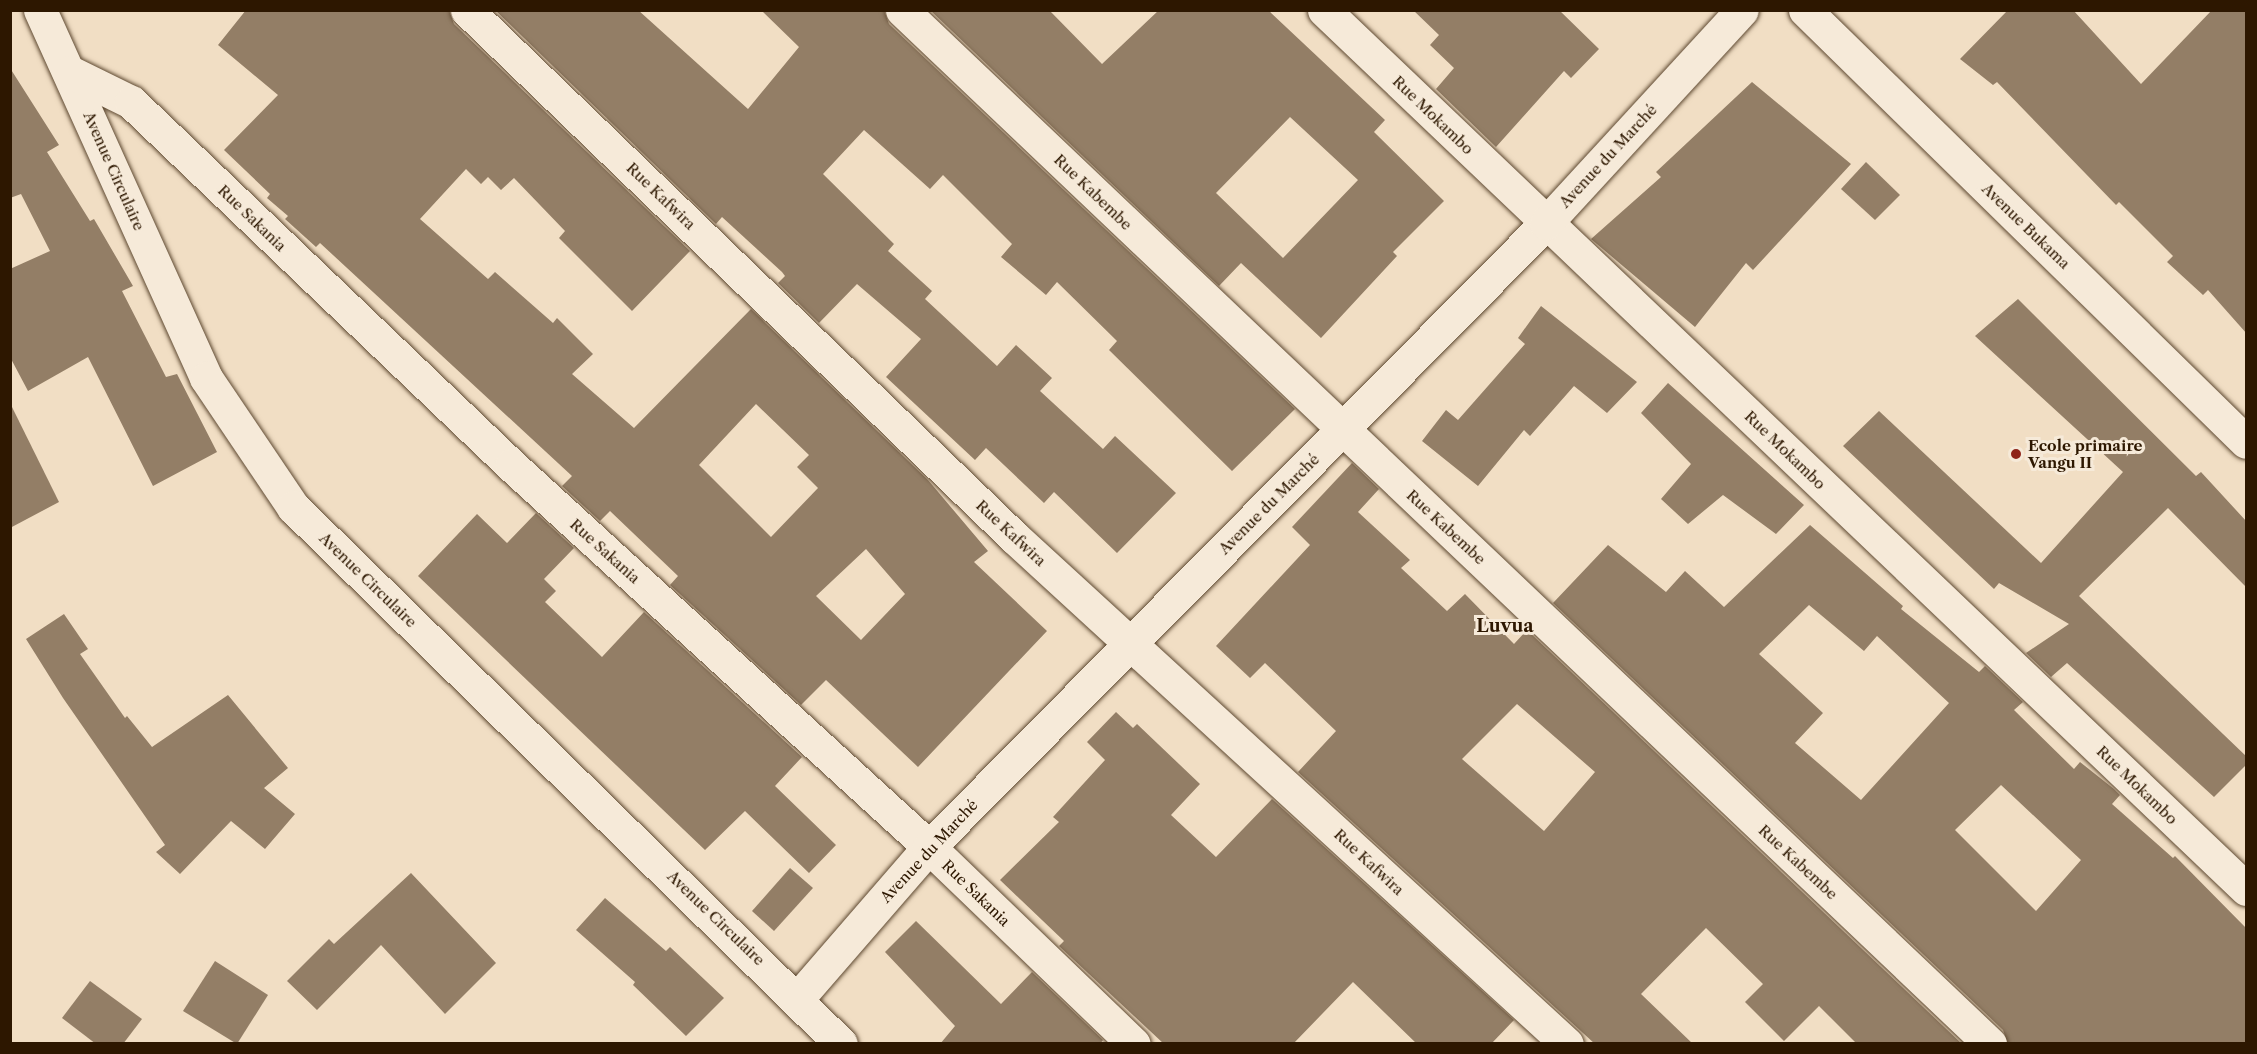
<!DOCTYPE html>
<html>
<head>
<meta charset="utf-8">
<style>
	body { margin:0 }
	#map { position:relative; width:2257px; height:1054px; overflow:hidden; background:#f1dec4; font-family:"Libre Caslon Text",serif }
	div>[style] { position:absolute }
	.building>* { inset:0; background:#937e66 }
	.roads { filter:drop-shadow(0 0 2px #5e4931) drop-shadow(0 0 2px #5e4931) }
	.street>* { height:33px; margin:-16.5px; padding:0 16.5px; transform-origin:16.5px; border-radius:16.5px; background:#f6ead9 }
	.secondary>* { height:33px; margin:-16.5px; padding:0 16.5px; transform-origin:16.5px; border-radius:16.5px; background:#f6ead9 }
	.dots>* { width:16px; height:16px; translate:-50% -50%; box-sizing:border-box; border:3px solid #f6ead9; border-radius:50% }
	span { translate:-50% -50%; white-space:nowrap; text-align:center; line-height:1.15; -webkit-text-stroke:6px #f6ead9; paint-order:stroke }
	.street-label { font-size:15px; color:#2d1700 }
	.poi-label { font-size:15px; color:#2d1700; font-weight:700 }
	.left { translate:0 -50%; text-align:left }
	.quarter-label { font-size:18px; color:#2d1700; font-weight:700 }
	.frame { position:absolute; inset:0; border:12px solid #2d1700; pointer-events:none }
</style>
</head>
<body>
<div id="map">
	<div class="building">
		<div style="clip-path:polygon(evenodd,246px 10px,449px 10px,454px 24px,690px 251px,632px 311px,559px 238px,565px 231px,514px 178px,501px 190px,488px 177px,481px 184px,466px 169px,420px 219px,488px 279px,495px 272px,553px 323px,557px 318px,593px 354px,572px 374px,634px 428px,751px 309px,928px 480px,988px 551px,974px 562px,1047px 631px,918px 767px,826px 680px,801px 705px,670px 585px,678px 576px,610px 511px,600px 521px,562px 486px,572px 476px,320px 243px,316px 247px,285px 219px,288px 216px,267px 198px,270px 194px,224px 150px,278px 95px,218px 45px,246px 10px,756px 404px,809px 455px,797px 467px,818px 488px,771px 537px,699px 465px,756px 404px,246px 10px,866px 549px,905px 594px,861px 640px,816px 596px,866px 549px)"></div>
		<div style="clip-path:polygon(495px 10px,638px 10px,748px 109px,799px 47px,761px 10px,884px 10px,889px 24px,1295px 409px,1232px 471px,1109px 350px,1117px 341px,1057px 282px,1046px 295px,1001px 257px,1012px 244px,943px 175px,930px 189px,864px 130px,823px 174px,894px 244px,888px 251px,932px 291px,925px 299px,997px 366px,1016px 345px,1052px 378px,1040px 391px,1103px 449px,1115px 436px,1176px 493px,1117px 553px,1054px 492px,1044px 503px,986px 448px,975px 460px,886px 377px,921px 339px,857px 284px,819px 323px,778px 283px,785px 276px,782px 272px,722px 217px,716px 224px)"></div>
		<div style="clip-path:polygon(evenodd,930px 10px,1049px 10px,1102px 64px,1159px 10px,1268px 10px,1385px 120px,1374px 132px,1444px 201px,1393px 252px,1397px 256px,1321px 338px,1241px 263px,1219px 286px,930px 10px,1290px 117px,1358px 180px,1283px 258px,1216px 193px,1290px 117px)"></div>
		<div style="clip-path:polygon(1413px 10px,1559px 10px,1599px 49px,1571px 78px,1564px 71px,1496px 147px,1436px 89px,1454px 68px,1430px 45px,1439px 35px)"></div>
		<div style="clip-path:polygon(2008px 10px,2073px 10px,2141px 84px,2212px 10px,2247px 10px,2247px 334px,2208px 290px,2203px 295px,2167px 262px,2173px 256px,2119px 202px,2116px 205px,1997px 82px,1993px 85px,1960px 59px)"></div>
		<div style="clip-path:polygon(10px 68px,59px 145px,47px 152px,90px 221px,94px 219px,133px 286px,122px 291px,166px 377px,177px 374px,217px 452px,153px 486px,88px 357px,28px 391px,10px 357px,10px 269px,50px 251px,21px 194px,10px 198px)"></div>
		<div style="clip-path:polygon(1752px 82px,1851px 164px,1753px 270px,1746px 263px,1695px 327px,1591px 239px,1661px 177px,1656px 172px)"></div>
		<div style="clip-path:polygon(1866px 162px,1900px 195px,1875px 220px,1841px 189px)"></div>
		<div style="clip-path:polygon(2018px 299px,2196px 476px,2201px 472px,2247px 522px,2247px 588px,2168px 508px,2079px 596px,2247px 757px,2247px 764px,2214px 797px,2067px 663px,2051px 677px,2026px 653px,2069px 624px,1999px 583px,1994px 589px,1843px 446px,1879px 411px,2041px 563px,2123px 472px,1975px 336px)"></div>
		<div style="clip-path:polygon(1541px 306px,1637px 382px,1607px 413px,1574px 386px,1530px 436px,1524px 430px,1478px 486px,1422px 441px,1446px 410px,1458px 420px,1525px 344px,1518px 338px)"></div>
		<div style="clip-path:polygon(1668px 383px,1804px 505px,1776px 534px,1723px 495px,1688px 524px,1661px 499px,1691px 464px,1641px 413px)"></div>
		<div style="clip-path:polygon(10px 403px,59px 502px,10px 528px)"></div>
		<div style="clip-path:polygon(evenodd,1352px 463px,1379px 489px,1358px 512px,1410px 560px,1401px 568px,1447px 611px,1465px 594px,1514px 644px,1527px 630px,1962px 1044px,1857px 1044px,1819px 1006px,1784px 1041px,1745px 1002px,1763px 984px,1706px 928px,1641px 994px,1693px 1044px,1595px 1044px,1298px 772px,1336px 731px,1265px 663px,1250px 678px,1216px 646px,1310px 545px,1292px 527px,1352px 463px,1517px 704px,1595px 772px,1544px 831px,1462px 759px,1517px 704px)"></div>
		<div style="clip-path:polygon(536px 513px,574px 548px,544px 579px,556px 591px,545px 602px,602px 657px,644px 612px,802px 757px,775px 786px,836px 845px,809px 873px,745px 811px,705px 850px,418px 576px,477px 514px,507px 543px)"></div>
		<div style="clip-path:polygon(evenodd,1810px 525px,1903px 606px,1901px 609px,1979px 672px,1985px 666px,2023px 702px,2014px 710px,2074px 769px,2080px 762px,2114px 789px,2120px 795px,2112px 804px,2173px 858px,2175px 856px,2247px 929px,2247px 1044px,2008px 1044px,2003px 1030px,1553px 603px,1608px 545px,1666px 592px,1685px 571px,1724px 607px,1810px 525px,1809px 605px,1864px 651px,1877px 636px,1949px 703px,1861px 800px,1795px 743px,1823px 713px,1759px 654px,1809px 605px,1810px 525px,2001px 785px,2081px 860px,2036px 911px,1955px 830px,2001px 785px)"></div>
		<div style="clip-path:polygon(64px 614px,88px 649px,80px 654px,125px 718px,127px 716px,152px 747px,228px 695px,288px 768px,264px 788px,295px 814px,265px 849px,231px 821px,180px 874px,156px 852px,165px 845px,63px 698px,26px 639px)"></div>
		<div style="clip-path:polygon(1116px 712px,1133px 728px,1137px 724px,1200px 784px,1171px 815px,1216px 857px,1272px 799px,1514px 1020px,1491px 1044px,1417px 1044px,1353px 982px,1293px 1044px,1164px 1044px,1059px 946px,1064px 941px,1000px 880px,1059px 822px,1053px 817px,1105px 760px,1087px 742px)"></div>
		<div style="clip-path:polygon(790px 868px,813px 888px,774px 931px,752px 911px)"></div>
		<div style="clip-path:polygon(411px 873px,496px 963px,445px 1014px,381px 945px,317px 1010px,287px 981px,329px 939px,334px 944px)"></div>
		<div style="clip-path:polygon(605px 898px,666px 951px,670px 947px,724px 998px,686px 1036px,633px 985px,635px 982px,576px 930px)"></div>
		<div style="clip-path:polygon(916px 921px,1001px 1004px,1032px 972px,1103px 1040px,1100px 1044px,940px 1044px,955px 1026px,885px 952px)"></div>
		<div style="clip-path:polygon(215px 961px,268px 995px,237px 1044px,183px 1011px)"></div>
		<div style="clip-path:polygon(90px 981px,142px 1019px,123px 1044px,96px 1044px,62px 1018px)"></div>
	</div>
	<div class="roads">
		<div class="street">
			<div style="left:40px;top:10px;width:404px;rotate:65.7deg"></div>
			<div style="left:206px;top:378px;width:156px;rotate:56deg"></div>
			<div style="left:293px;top:507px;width:767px;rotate:44.42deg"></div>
			<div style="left:467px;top:10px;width:760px;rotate:43.93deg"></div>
			<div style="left:1014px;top:537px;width:750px;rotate:42.52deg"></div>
			<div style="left:902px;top:10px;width:1501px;rotate:43.54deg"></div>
			<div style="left:1324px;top:10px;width:1274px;rotate:43.63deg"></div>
			<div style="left:1805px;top:10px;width:617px;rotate:44.41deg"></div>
			<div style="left:70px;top:72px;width:68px;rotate:26.2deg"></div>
			<div style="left:131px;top:102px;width:526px;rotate:43.69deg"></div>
			<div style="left:511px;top:465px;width:566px;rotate:42.42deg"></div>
			<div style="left:929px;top:847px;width:284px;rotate:43.9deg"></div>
		</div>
		<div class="secondary">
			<div style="left:798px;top:998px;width:200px;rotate:-49.1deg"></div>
			<div style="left:929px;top:847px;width:878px;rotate:-45.32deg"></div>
			<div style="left:1546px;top:223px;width:289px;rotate:-47.4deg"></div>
		</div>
	</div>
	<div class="dots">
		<div style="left:2016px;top:454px;background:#8f2418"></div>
	</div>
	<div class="street-label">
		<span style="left:1433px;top:115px;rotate:44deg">Rue Mokambo</span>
		<span style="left:1608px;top:156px;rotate:-47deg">Avenue du Marché</span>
		<span style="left:114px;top:171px;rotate:66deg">Avenue Circulaire</span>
		<span style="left:1093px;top:192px;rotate:44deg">Rue Kabembe</span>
		<span style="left:661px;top:196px;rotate:44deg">Rue Kafwira</span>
		<span style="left:252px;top:218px;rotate:44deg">Rue Sakania</span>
		<span style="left:2026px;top:226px;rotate:44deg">Avenue Bukama</span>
		<span style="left:1785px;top:450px;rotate:44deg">Rue Mokambo</span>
		<span style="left:1269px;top:504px;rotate:-45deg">Avenue du Marché</span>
		<span style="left:1446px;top:527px;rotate:43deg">Rue Kabembe</span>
		<span style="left:1011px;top:533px;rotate:43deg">Rue Kafwira</span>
		<span style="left:605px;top:551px;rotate:42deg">Rue Sakania</span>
		<span style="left:368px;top:580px;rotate:44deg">Avenue Circulaire</span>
		<span style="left:2137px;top:785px;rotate:44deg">Rue Mokambo</span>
		<span style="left:929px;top:851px;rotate:-47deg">Avenue du Marché</span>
		<span style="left:1369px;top:862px;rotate:43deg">Rue Kafwira</span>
		<span style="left:1798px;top:862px;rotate:43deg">Rue Kabembe</span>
		<span style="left:976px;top:893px;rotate:44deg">Rue Sakania</span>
		<span style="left:716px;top:918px;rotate:44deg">Avenue Circulaire</span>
	</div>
	<div class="poi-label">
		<span class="left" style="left:2028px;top:454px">Ecole primaire<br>Vangu II</span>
	</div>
	<div class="quarter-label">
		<span style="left:1505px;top:626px">Luvua</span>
	</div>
	<div class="frame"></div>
</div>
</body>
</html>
